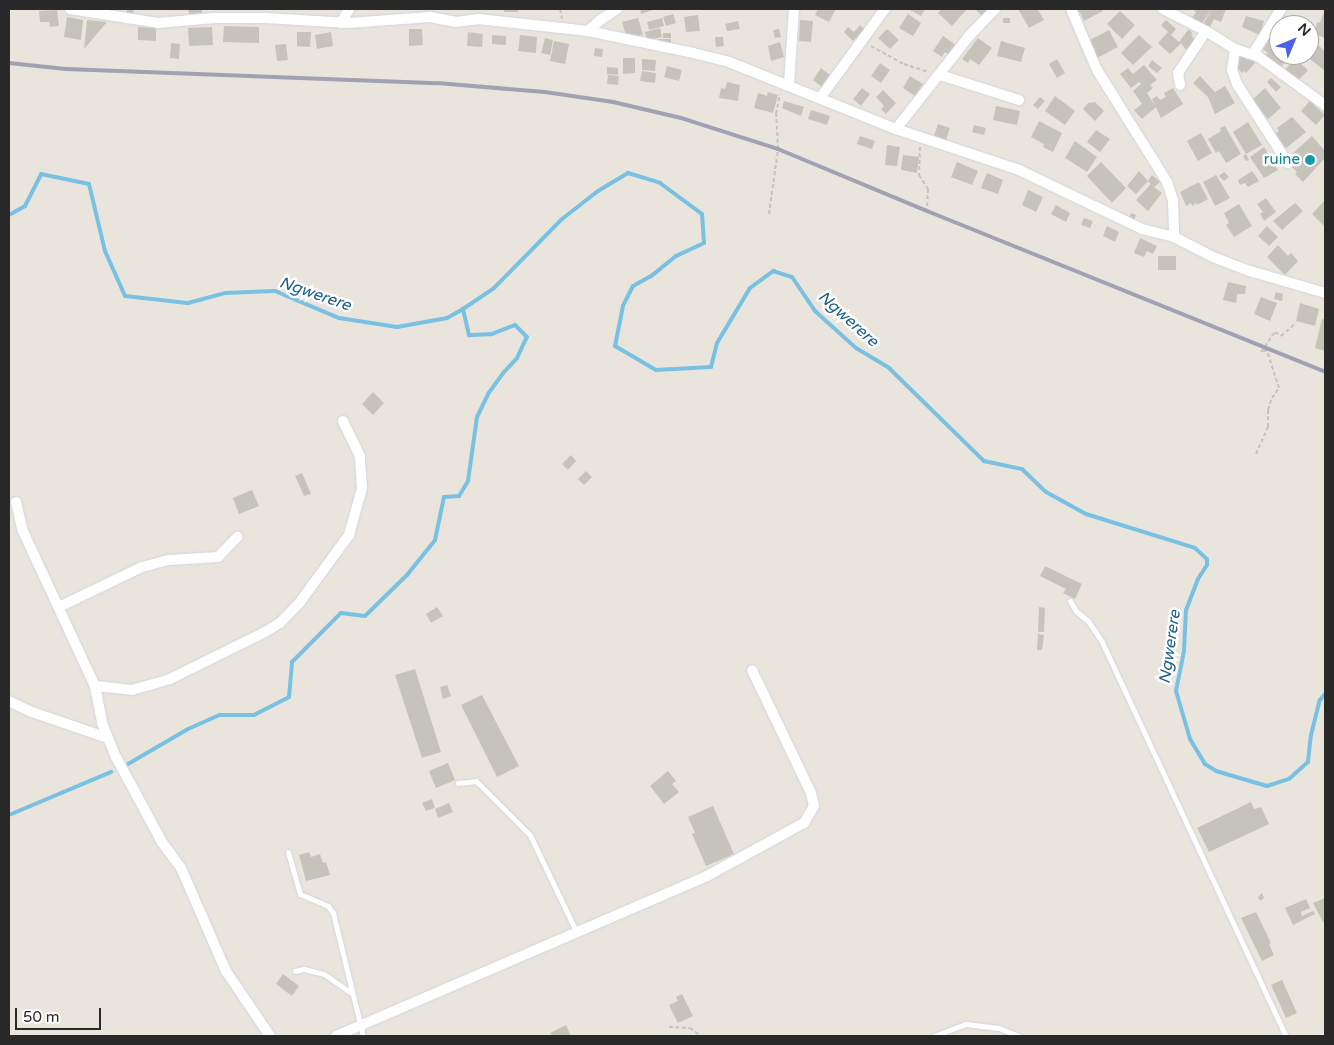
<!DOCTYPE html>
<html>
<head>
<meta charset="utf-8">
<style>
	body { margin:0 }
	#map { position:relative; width:1334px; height:1045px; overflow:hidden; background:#eae5dc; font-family:"Varela Round",sans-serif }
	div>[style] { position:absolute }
	.stream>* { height:4px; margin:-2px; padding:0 2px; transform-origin:2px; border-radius:2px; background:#79c1e2 }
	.building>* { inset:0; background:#c6c3bb }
	.path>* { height:2px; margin-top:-1px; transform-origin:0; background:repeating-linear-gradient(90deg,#c3c3c3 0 4px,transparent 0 6.5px) }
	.roads { filter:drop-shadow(0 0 1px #d2d4e1) drop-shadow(0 0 1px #d2d4e1) }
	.lane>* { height:5px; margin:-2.5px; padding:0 2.5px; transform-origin:2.5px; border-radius:2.5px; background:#fff }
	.street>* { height:10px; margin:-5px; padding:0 5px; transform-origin:5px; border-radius:5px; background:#fff }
	.rail>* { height:4px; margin:-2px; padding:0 2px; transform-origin:2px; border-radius:2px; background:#a0a1b2 }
	.dots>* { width:14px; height:14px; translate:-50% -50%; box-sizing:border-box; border:2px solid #fff; border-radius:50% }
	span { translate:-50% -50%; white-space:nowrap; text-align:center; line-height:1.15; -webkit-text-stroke:5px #fff; paint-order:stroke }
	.culture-label { font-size:15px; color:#0d838f }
	.right { translate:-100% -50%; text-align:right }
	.water-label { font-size:16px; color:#1a5f8c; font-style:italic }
	.frame { position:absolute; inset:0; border:10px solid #292929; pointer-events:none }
	.north { position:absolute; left:1269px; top:15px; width:50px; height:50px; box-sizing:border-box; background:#fff; border:1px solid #a9a9a9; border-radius:50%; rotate:45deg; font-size:14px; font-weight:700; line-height:20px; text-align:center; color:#292929 }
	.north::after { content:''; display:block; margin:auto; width:18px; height:22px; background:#4b61e8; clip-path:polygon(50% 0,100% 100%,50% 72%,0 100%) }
	.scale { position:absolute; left:15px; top:1008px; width:86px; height:22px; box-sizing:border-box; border:2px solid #292929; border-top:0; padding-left:6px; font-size:15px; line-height:18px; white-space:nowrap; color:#292929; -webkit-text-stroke:4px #fff; paint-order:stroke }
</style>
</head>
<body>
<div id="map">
	<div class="stream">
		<div style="left:9px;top:215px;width:18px;rotate:-29deg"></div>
		<div style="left:25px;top:206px;width:36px;rotate:-63deg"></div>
		<div style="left:41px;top:174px;width:49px;rotate:11.8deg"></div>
		<div style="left:89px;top:184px;width:69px;rotate:76.6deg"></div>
		<div style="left:105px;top:251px;width:49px;rotate:66deg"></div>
		<div style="left:125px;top:296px;width:63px;rotate:6.3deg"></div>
		<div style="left:188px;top:303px;width:38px;rotate:-15deg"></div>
		<div style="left:225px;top:293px;width:50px;rotate:-2.3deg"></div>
		<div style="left:275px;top:291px;width:69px;rotate:22.9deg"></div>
		<div style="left:339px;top:318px;width:59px;rotate:8.8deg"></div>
		<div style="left:397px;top:327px;width:51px;rotate:-10.2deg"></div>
		<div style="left:447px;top:318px;width:18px;rotate:-29deg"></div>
		<div style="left:463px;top:309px;width:37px;rotate:-34deg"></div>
		<div style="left:494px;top:288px;width:97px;rotate:-45.4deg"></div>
		<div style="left:562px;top:219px;width:46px;rotate:-37.9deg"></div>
		<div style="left:598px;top:191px;width:35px;rotate:-31deg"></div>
		<div style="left:628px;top:173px;width:34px;rotate:17deg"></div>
		<div style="left:660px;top:183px;width:52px;rotate:36.4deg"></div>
		<div style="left:702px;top:214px;width:29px;rotate:86deg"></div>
		<div style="left:704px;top:243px;width:31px;rotate:155deg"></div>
		<div style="left:676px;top:256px;width:32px;rotate:141deg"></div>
		<div style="left:651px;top:276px;width:21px;rotate:151deg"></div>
		<div style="left:633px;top:286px;width:22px;rotate:117deg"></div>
		<div style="left:623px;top:306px;width:41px;rotate:101.3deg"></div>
		<div style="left:615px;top:346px;width:48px;rotate:30.3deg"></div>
		<div style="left:656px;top:370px;width:55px;rotate:-3.1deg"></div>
		<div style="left:711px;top:367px;width:25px;rotate:-76deg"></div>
		<div style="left:717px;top:343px;width:64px;rotate:-59deg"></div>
		<div style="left:750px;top:288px;width:29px;rotate:-36deg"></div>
		<div style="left:773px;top:271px;width:20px;rotate:18deg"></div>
		<div style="left:792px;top:277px;width:41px;rotate:55.9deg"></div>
		<div style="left:815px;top:311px;width:55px;rotate:42.1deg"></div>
		<div style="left:856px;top:348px;width:39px;rotate:31deg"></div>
		<div style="left:889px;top:368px;width:133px;rotate:44.4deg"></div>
		<div style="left:984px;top:461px;width:39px;rotate:12deg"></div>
		<div style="left:1022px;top:469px;width:33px;rotate:44deg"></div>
		<div style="left:1046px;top:492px;width:46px;rotate:28.8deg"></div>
		<div style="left:1086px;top:514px;width:114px;rotate:17.3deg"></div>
		<div style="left:1195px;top:548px;width:16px;rotate:43deg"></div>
		<div style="left:1207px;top:559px;width:6px;rotate:90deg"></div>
		<div style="left:1207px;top:565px;width:17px;rotate:123deg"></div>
		<div style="left:1198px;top:579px;width:33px;rotate:111deg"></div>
		<div style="left:1186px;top:610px;width:41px;rotate:92.8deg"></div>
		<div style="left:1184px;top:651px;width:41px;rotate:101.3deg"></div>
		<div style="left:1176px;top:691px;width:50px;rotate:73.7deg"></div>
		<div style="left:1190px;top:739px;width:29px;rotate:59deg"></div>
		<div style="left:1205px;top:764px;width:13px;rotate:32deg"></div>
		<div style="left:1216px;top:771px;width:53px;rotate:16.4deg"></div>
		<div style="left:1267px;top:786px;width:23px;rotate:-18deg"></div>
		<div style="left:1289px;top:779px;width:25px;rotate:-42deg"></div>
		<div style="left:1308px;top:762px;width:27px;rotate:-84deg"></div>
		<div style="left:1311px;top:735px;width:36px;rotate:-76deg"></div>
		<div style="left:1320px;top:700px;width:8px;rotate:-50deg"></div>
		<div style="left:128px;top:764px;width:69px;rotate:-30.3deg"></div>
		<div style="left:188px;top:729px;width:35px;rotate:-24deg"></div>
		<div style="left:220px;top:715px;width:34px"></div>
		<div style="left:254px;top:715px;width:39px;rotate:-27deg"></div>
		<div style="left:289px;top:697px;width:35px;rotate:-85deg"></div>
		<div style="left:292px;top:662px;width:69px;rotate:-45deg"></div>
		<div style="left:341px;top:613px;width:24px;rotate:7deg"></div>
		<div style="left:365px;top:616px;width:59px;rotate:-44.3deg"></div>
		<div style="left:407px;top:575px;width:45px;rotate:-51.3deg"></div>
		<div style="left:435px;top:540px;width:44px;rotate:-78.2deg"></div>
		<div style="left:444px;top:497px;width:15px;rotate:-4deg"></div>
		<div style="left:459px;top:496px;width:17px;rotate:-59deg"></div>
		<div style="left:468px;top:481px;width:65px;rotate:-82deg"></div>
		<div style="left:477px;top:417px;width:25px;rotate:-64deg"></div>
		<div style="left:488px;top:394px;width:27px;rotate:-54deg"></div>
		<div style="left:504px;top:372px;width:19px;rotate:-47deg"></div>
		<div style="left:517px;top:358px;width:23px;rotate:-65deg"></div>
		<div style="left:527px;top:337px;width:17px;rotate:-135deg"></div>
		<div style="left:515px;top:325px;width:26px;rotate:159deg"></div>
		<div style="left:491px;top:334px;width:22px;rotate:177deg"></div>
		<div style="left:469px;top:335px;width:27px;rotate:-103deg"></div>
		<div style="left:9px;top:815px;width:111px;rotate:-22.9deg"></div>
	</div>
	<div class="building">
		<div style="clip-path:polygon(127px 9px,133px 9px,134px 13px,127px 14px)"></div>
		<div style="clip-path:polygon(188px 9px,202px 9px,202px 13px,189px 14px)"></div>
		<div style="clip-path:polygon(504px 9px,518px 9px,518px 12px,504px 12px)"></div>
		<div style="clip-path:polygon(640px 9px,656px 9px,641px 14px)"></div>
		<div style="clip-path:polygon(818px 9px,836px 9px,829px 22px,815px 15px)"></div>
		<div style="clip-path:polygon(908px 9px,925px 9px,921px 16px)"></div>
		<div style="clip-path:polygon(942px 9px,967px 9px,952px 26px,938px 13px)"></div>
		<div style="clip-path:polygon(975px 9px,994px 9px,984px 18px)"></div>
		<div style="clip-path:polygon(1018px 9px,1041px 9px,1038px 10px,1044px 20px,1029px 28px)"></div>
		<div style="clip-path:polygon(1078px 9px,1101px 9px,1103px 11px,1084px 21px)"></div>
		<div style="clip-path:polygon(1192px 9px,1212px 9px,1200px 26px,1191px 19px,1196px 12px)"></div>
		<div style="clip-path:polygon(1212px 9px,1226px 9px,1221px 22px,1214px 19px,1210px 27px,1203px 24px)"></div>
		<div style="clip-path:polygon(57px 10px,59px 26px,50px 27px,49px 22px,40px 22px,39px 11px)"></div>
		<div style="clip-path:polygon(1120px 11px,1135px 25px,1122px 39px,1107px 24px)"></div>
		<div style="clip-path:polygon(673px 14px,676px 23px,666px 26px,663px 17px)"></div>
		<div style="clip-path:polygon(908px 14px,921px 23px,913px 36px,899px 28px)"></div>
		<div style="clip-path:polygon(1323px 14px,1325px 15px,1325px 38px,1315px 34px,1317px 22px,1320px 23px)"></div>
		<div style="clip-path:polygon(698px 15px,700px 31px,686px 32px,684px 17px)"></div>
		<div style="clip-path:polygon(1246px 16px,1264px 21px,1260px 35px,1242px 27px)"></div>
		<div style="clip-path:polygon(67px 17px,83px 20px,81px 40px,64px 37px)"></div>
		<div style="clip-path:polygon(638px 18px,643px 35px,627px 39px,622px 22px)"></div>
		<div style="clip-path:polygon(662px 18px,664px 26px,649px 30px,647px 22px)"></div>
		<div style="clip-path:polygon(1003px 18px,1010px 18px,1010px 23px,1003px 23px)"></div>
		<div style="clip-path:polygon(87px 20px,107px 22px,84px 49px)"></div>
		<div style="clip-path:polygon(800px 20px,813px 21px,811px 42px,799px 41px)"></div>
		<div style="clip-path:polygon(1166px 20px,1176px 29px,1171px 35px,1179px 42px,1189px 29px,1193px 34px,1191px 35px,1195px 40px,1186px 50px,1181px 43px,1170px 54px,1158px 43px,1168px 32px,1161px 25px)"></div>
		<div style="clip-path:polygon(738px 21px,740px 29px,727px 31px,725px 24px)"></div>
		<div style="clip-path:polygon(860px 25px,865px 29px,853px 41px,844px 32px,848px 27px,854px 32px)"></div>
		<div style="clip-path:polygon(224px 26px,259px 27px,259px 43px,223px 42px)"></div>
		<div style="clip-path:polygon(138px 27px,156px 28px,156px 41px,138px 40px)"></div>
		<div style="clip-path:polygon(212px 27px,213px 45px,189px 46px,188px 28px)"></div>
		<div style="clip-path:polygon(660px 28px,662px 37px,647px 40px,645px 32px)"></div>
		<div style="clip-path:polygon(409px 29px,422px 29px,423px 45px,409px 46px)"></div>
		<div style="clip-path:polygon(779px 29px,781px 37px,775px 38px,773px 30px)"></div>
		<div style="clip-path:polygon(887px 29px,899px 40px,890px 49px,878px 38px)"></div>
		<div style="clip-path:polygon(1277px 29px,1279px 31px,1279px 55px,1291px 55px,1280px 68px,1265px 55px,1268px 53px,1260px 47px)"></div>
		<div style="clip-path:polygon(1109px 30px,1118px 47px,1097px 58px,1088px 41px)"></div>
		<div style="clip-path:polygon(297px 32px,311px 32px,310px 47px,297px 46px)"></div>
		<div style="clip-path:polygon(331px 32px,333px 46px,317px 49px,315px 35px)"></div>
		<div style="clip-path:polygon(468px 32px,483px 34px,482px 47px,467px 46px)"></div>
		<div style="clip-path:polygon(663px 33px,671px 33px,671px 38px,663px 38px)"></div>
		<div style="clip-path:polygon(492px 35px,506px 36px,506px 45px,492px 44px)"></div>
		<div style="clip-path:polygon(520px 35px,537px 37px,536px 53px,518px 51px)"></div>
		<div style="clip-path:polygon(1139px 35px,1152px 47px,1133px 65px,1121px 53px)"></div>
		<div style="clip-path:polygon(943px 36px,956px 45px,949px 55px,945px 52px,942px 57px,933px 51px)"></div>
		<div style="clip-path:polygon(715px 37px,723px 37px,724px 46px,716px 47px)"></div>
		<div style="clip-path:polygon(545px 38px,553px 40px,550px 55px,541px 53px)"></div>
		<div style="clip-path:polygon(978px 38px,992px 48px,979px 65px,970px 59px,968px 63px,962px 59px)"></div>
		<div style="clip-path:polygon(658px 39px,671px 39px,671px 44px,658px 44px)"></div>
		<div style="clip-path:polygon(554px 41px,569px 44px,565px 64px,550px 61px)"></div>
		<div style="clip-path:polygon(1001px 41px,1025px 48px,1021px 62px,997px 56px)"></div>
		<div style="clip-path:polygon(1313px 41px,1325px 51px,1325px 71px,1305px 55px,1309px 55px,1309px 46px)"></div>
		<div style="clip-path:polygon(780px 42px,784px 57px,771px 61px,768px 46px)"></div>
		<div style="clip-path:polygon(171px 43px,180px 44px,179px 59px,170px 58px)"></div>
		<div style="clip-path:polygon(286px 44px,288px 60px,277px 61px,275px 45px)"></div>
		<div style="clip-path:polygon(595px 48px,603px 49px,602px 57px,594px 56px)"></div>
		<div style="clip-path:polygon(1242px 54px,1247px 60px,1250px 58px,1255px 63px,1246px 73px,1244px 71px,1242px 73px,1233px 63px)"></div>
		<div style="clip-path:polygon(623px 58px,635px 58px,635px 73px,623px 74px)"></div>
		<div style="clip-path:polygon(642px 59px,656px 60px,655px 71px,642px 70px)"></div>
		<div style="clip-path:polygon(1057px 59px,1065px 73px,1057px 78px,1049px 64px)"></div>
		<div style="clip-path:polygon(1295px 59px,1308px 70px,1298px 81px,1285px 70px)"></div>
		<div style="clip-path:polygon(1152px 60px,1162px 68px,1157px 73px,1148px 66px)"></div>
		<div style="clip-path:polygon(880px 63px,890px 70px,881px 83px,871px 76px)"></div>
		<div style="clip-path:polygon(1144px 65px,1157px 80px,1150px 85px,1153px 88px,1147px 93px,1156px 107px,1142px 119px,1134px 110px,1142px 104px,1133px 91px,1141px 84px,1139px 82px,1131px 88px,1120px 74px,1128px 68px,1133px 74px)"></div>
		<div style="clip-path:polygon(667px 66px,682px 70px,679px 81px,664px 77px)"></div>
		<div style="clip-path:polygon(607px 67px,618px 68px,618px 75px,607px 74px)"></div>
		<div style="clip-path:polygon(821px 68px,830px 75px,822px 87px,813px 80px)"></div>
		<div style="clip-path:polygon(642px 71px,656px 73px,655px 83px,640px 81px)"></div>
		<div style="clip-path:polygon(608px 75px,619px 76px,618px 85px,607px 84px)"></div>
		<div style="clip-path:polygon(910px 76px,923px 84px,915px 96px,903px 88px)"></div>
		<div style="clip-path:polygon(1200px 76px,1215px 92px,1225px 86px,1235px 103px,1215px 114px,1208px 97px,1193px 83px)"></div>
		<div style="clip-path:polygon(1271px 78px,1281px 87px,1276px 92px,1267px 82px)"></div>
		<div style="clip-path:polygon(727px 82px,740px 85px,738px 101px,719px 98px,721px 88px,725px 89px)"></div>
		<div style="clip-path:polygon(862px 88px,870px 94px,861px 106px,853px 99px)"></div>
		<div style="clip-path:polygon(1173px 88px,1183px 104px,1161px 118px,1152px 99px,1157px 96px,1160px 100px,1166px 97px,1164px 93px)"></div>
		<div style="clip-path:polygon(1265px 88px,1281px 108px,1268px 119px,1252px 100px)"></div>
		<div style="clip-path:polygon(883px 90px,896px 103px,886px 114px,881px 109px,884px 106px,876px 97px)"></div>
		<div style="clip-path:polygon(768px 92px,778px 95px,773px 113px,754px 108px,758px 93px,767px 96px)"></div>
		<div style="clip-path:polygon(1055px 96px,1075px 111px,1065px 125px,1045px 111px)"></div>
		<div style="clip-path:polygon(1040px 97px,1045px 101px,1038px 109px,1033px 105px)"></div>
		<div style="clip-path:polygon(784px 101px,804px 107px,801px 116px,782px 108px)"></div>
		<div style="clip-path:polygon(1310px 101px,1325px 115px,1316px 125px,1301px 111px)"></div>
		<div style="clip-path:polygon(1095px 102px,1104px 111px,1095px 121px,1083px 109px,1088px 103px)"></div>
		<div style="clip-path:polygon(996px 106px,1020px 111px,1017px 125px,993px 120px)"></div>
		<div style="clip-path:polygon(811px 110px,830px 116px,827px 125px,808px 119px)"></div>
		<div style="clip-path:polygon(1292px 117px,1306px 132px,1285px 149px,1274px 135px,1279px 131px,1277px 128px)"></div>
		<div style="clip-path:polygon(1039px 121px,1062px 133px,1053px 152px,1043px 147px,1044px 144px,1031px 137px)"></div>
		<div style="clip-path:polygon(1248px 122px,1262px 145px,1246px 154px,1233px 132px)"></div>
		<div style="clip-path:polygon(938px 124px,950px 128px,946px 140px,934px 136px)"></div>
		<div style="clip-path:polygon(974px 125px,986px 128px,984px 135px,972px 132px)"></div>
		<div style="clip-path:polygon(1225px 126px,1241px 154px,1226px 163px,1219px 151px,1216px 153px,1208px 139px,1221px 131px,1220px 128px)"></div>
		<div style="clip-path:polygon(1096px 130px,1110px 139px,1100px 152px,1087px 142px)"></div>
		<div style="clip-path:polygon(1201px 133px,1212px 153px,1198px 161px,1187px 141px)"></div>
		<div style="clip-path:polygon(860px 136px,875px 141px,872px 149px,857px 144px)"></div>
		<div style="clip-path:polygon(1312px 136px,1325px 151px,1325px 158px,1303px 182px,1295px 174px,1297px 172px,1292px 167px,1298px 161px,1292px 154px)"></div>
		<div style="clip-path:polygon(1075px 141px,1097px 157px,1087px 172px,1065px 158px)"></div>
		<div style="clip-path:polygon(887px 145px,900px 147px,897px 166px,885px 165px)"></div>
		<div style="clip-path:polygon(1264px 147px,1278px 170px,1264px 178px,1250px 157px)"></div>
		<div style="clip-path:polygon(1246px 154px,1249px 160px,1246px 161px,1243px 156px)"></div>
		<div style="clip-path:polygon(903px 155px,919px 157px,917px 173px,901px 170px)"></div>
		<div style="clip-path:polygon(957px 162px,978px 171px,972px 185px,951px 177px)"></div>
		<div style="clip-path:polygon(1101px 162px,1126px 188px,1112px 203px,1087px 176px)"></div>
		<div style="clip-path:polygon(1139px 171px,1148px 181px,1136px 194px,1127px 186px)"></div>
		<div style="clip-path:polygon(1252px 171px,1259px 181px,1248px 187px,1245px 183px,1240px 185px,1238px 180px)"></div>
		<div style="clip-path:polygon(1224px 172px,1229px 177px,1224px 181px,1219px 176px)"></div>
		<div style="clip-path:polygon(987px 173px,1003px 180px,998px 194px,981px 188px)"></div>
		<div style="clip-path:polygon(1152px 175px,1160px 182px,1154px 187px,1162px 193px,1148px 211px,1136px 200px,1151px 184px,1148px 181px)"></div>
		<div style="clip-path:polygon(1216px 175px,1230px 198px,1215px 206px,1203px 182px)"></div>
		<div style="clip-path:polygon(1199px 182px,1208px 199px,1197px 205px,1196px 203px,1192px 206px,1191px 203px,1186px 206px,1180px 192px)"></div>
		<div style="clip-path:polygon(1028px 190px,1043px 197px,1036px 212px,1022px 205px)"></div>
		<div style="clip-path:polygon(1266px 198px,1276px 212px,1264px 221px,1260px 214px,1263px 212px,1257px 204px)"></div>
		<div style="clip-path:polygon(1325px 200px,1325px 227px,1312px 214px)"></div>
		<div style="clip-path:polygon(1295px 203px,1303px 211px,1282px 230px,1273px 221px)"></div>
		<div style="clip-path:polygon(1239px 204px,1252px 226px,1234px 237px,1226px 225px,1229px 223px,1224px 213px)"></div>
		<div style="clip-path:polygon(1056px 205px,1070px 213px,1066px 222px,1051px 214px)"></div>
		<div style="clip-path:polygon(1131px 213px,1136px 215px,1134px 221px,1129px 219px)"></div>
		<div style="clip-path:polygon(1084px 218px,1093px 221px,1090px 228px,1081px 225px)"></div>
		<div style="clip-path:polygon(1107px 226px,1119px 232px,1115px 242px,1103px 236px)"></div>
		<div style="clip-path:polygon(1267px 226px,1278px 237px,1269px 246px,1258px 236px)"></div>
		<div style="clip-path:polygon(1140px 238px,1157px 246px,1153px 254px,1147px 251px,1144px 257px,1134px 253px)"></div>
		<div style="clip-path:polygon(1278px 245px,1288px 256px,1291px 253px,1298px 261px,1285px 275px,1267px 257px)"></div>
		<div style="clip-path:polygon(1158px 256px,1176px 256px,1176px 270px,1158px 270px)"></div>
		<div style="clip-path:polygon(1228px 282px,1246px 286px,1245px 294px,1237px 294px,1236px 303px,1223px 300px)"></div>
		<div style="clip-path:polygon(1276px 292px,1283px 294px,1282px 301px,1274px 299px)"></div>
		<div style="clip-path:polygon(1261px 297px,1277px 303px,1270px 321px,1254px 314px)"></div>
		<div style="clip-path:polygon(1300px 303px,1319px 309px,1315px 326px,1296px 321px)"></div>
		<div style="clip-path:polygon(1322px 319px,1325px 320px,1325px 351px,1315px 348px)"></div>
		<div style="clip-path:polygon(373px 392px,384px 403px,373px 415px,362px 404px)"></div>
		<div style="clip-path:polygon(571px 455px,576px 461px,568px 470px,562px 464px)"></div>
		<div style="clip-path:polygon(586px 471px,592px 477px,584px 485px,578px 479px)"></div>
		<div style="clip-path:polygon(302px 473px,311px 494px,304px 496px,295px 476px)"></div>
		<div style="clip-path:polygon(252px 490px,259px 506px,239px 514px,233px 498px)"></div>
		<div style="clip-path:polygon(1045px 566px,1082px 584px,1075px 599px,1063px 593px,1066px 589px,1040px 576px)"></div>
		<div style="clip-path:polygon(437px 607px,443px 616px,431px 623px,426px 614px)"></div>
		<div style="clip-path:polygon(1039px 607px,1045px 608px,1044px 632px,1038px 632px)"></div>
		<div style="clip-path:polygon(1038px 634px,1044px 635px,1042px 650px,1037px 650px)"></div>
		<div style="clip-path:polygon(415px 669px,441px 752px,422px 758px,395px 675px)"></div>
		<div style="clip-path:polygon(447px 685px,451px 696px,443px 699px,440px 687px)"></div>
		<div style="clip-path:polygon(482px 695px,519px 766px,497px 777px,461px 705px)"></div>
		<div style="clip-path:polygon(448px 763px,455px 780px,436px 788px,429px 771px)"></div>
		<div style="clip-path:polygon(668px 771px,676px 781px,672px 784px,679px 792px,664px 804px,650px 786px)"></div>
		<div style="clip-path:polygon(432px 799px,435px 808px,426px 811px,422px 803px)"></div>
		<div style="clip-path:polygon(1251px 802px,1254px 809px,1261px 807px,1269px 824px,1209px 852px,1197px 828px)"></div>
		<div style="clip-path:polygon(449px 803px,453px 812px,438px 818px,435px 809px)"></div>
		<div style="clip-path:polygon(713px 806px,734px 854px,706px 866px,692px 834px,695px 833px,688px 817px)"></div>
		<div style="clip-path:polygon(309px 852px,311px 857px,320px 854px,323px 863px,326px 862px,330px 875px,306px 881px,299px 855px)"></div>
		<div style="clip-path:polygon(1262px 893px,1264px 898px,1260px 901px,1258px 897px)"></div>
		<div style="clip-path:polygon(1325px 898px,1325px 921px,1323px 922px,1313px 903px)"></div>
		<div style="clip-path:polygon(1306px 899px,1310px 908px,1301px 912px,1302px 916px,1313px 911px,1315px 914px,1293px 925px,1285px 908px)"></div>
		<div style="clip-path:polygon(1256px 912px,1271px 943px,1269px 944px,1274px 955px,1262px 961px,1241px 918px)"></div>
		<div style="clip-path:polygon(283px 974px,299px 986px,292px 996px,276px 984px)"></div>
		<div style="clip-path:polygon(1282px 980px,1297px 1013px,1286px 1018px,1271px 985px)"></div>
		<div style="clip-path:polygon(682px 994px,693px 1016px,678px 1023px,669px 1005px,678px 1001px,676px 997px)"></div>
		<div style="clip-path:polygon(566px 1025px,571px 1036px,552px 1036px,550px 1033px)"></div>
	</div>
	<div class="path">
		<div style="left:560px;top:9px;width:10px;rotate:79deg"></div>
		<div style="left:871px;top:46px;width:38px;rotate:29deg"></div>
		<div style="left:904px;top:64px;width:25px;rotate:18deg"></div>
		<div style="left:920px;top:147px;width:28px;rotate:92deg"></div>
		<div style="left:919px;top:175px;width:17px;rotate:57deg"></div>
		<div style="left:928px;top:189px;width:22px;rotate:93deg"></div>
		<div style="left:769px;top:214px;width:66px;rotate:-82.1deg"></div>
		<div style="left:778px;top:149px;width:35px;rotate:-93deg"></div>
		<div style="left:776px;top:114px;width:20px;rotate:-79deg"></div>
		<div style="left:1256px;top:454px;width:30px;rotate:-66deg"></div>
		<div style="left:1268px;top:427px;width:17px;rotate:-90deg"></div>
		<div style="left:1268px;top:410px;width:13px;rotate:-72deg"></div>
		<div style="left:1272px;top:398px;width:12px;rotate:-55deg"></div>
		<div style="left:1279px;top:388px;width:40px;rotate:-108deg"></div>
		<div style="left:1267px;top:350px;width:6px;rotate:162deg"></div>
		<div style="left:1261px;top:352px;width:24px;rotate:-55deg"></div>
		<div style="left:1275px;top:332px;width:7px;rotate:34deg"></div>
		<div style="left:1281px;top:336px;width:18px;rotate:-41deg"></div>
		<div style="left:669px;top:1027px;width:21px;rotate:3deg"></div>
		<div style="left:690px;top:1028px;width:14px;rotate:36deg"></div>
	</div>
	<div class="roads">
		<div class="lane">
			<div style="left:1070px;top:601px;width:12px;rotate:59deg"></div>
			<div style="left:1076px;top:611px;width:16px;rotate:40deg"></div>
			<div style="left:1088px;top:621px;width:25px;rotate:56deg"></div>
			<div style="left:1102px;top:642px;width:435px;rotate:65deg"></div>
			<div style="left:458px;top:783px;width:18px;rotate:-6deg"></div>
			<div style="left:476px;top:781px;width:76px;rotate:45deg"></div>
			<div style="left:530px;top:835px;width:109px;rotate:64.4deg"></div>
			<div style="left:288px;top:852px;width:44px;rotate:74.1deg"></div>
			<div style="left:300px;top:894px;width:30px;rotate:23deg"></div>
			<div style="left:328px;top:906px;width:9px;rotate:54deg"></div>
			<div style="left:333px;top:913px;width:127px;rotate:76.3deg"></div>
			<div style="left:295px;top:971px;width:9px;rotate:-13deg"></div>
			<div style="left:304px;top:969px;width:21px;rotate:14deg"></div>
			<div style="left:324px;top:974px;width:35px;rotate:35deg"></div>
			<div style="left:934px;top:1036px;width:34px;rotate:-21deg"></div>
			<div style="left:966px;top:1024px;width:33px;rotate:7deg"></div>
			<div style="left:999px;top:1028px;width:22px;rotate:22deg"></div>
		</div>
		<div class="street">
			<div style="left:70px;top:9px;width:89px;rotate:9deg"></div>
			<div style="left:158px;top:23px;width:56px;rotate:-5.1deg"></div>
			<div style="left:214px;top:18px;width:51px"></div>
			<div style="left:265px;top:18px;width:84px;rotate:3.4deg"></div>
			<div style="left:349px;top:23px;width:81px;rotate:-4.2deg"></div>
			<div style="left:430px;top:17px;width:25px;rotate:11deg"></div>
			<div style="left:455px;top:22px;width:23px;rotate:-7deg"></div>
			<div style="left:478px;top:19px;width:111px;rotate:6.2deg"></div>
			<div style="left:588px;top:31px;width:107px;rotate:11.8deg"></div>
			<div style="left:693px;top:53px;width:37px;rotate:14deg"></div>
			<div style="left:729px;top:62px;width:180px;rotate:21.9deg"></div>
			<div style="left:896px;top:129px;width:130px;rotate:18.4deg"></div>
			<div style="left:1019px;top:170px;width:136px;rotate:25.6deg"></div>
			<div style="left:1142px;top:229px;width:33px;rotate:14deg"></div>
			<div style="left:1174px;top:237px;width:44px;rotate:27.1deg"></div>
			<div style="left:1213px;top:257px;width:40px;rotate:21deg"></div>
			<div style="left:1250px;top:271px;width:78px;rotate:16.3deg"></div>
			<div style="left:1071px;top:9px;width:66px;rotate:66.9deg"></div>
			<div style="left:1097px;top:70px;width:132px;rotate:58deg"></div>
			<div style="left:1167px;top:182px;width:19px;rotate:72deg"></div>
			<div style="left:1173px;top:200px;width:37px;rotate:88deg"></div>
			<div style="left:1163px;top:9px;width:48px;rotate:27.1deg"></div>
			<div style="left:1206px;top:31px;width:34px;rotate:32deg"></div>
			<div style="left:1235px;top:49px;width:25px;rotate:18deg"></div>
			<div style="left:1259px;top:57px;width:82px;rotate:36deg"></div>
			<div style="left:341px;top:23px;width:16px;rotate:-60deg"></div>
			<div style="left:588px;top:31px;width:15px;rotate:-42deg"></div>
			<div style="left:599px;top:21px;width:22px;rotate:-34deg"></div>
			<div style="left:1235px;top:49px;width:21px;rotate:98deg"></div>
			<div style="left:1232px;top:70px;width:15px;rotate:70deg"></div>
			<div style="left:1237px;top:84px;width:94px;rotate:57.2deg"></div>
			<div style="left:1253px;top:54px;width:53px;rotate:-58.1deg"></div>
			<div style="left:940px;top:75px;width:83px;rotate:17.6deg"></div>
			<div style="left:789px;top:84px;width:75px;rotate:-86.2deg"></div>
			<div style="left:1180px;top:85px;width:12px;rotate:-99deg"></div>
			<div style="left:1178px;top:73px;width:50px;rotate:-56.3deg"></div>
			<div style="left:820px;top:98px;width:110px;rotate:-53.9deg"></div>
			<div style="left:896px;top:129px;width:120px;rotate:-51.8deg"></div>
			<div style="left:970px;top:35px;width:36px;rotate:-46deg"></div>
			<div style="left:16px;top:502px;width:28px;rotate:77deg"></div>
			<div style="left:22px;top:529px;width:173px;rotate:65.1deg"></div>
			<div style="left:95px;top:686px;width:38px;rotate:79deg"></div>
			<div style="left:102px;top:723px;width:37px;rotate:68deg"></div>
			<div style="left:116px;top:757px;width:97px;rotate:61.6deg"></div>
			<div style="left:162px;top:842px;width:32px;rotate:54deg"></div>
			<div style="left:181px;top:868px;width:112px;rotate:66.4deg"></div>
			<div style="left:226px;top:971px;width:78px;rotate:55.9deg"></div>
			<div style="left:59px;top:607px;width:92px;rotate:-25.7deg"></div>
			<div style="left:142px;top:567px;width:28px;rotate:-15deg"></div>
			<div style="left:169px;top:560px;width:49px;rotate:-3.5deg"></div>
			<div style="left:218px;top:557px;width:28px;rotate:-46deg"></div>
			<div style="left:95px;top:686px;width:37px;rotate:6deg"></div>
			<div style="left:132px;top:690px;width:40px;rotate:-16deg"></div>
			<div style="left:170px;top:679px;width:106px;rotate:-26.3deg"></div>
			<div style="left:265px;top:632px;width:17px;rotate:-31deg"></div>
			<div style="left:280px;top:623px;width:29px;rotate:-46deg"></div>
			<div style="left:300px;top:602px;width:83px;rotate:-53.8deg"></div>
			<div style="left:349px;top:535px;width:49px;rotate:-74.5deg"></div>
			<div style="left:362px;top:488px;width:32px;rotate:-94deg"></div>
			<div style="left:360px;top:456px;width:39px;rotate:-116deg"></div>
			<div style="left:9px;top:701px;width:25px;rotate:26deg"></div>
			<div style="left:32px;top:712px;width:80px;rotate:18.9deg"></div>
			<div style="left:336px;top:1036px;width:404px;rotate:-23.3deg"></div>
			<div style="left:707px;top:876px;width:111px;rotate:-28.7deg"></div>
			<div style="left:804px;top:823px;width:20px;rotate:-60deg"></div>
			<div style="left:814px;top:806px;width:13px;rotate:-103deg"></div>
			<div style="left:811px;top:793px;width:136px;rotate:-115.6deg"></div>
		</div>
	</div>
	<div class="rail">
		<div style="left:9px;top:63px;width:57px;rotate:6deg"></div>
		<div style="left:66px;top:69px;width:371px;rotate:2.2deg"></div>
		<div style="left:437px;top:83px;width:108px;rotate:4.8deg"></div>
		<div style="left:545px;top:92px;width:69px;rotate:8.4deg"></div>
		<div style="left:613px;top:102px;width:70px;rotate:13.2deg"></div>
		<div style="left:681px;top:118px;width:102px;rotate:17.7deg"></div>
		<div style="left:778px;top:149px;width:161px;rotate:22.6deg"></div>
		<div style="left:927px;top:211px;width:429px;rotate:22deg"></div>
	</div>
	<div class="dots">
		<div style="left:1310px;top:160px;background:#0f9aa8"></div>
	</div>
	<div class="culture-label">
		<span class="right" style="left:1300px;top:160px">ruine</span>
	</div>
	<div class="water-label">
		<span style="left:315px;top:294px;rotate:19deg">Ngwerere</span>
		<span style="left:848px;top:319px;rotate:42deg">Ngwerere</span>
		<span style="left:1170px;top:647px;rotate:-82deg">Ngwerere</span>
	</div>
	<div class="frame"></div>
	<div class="north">N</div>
	<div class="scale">50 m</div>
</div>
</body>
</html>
